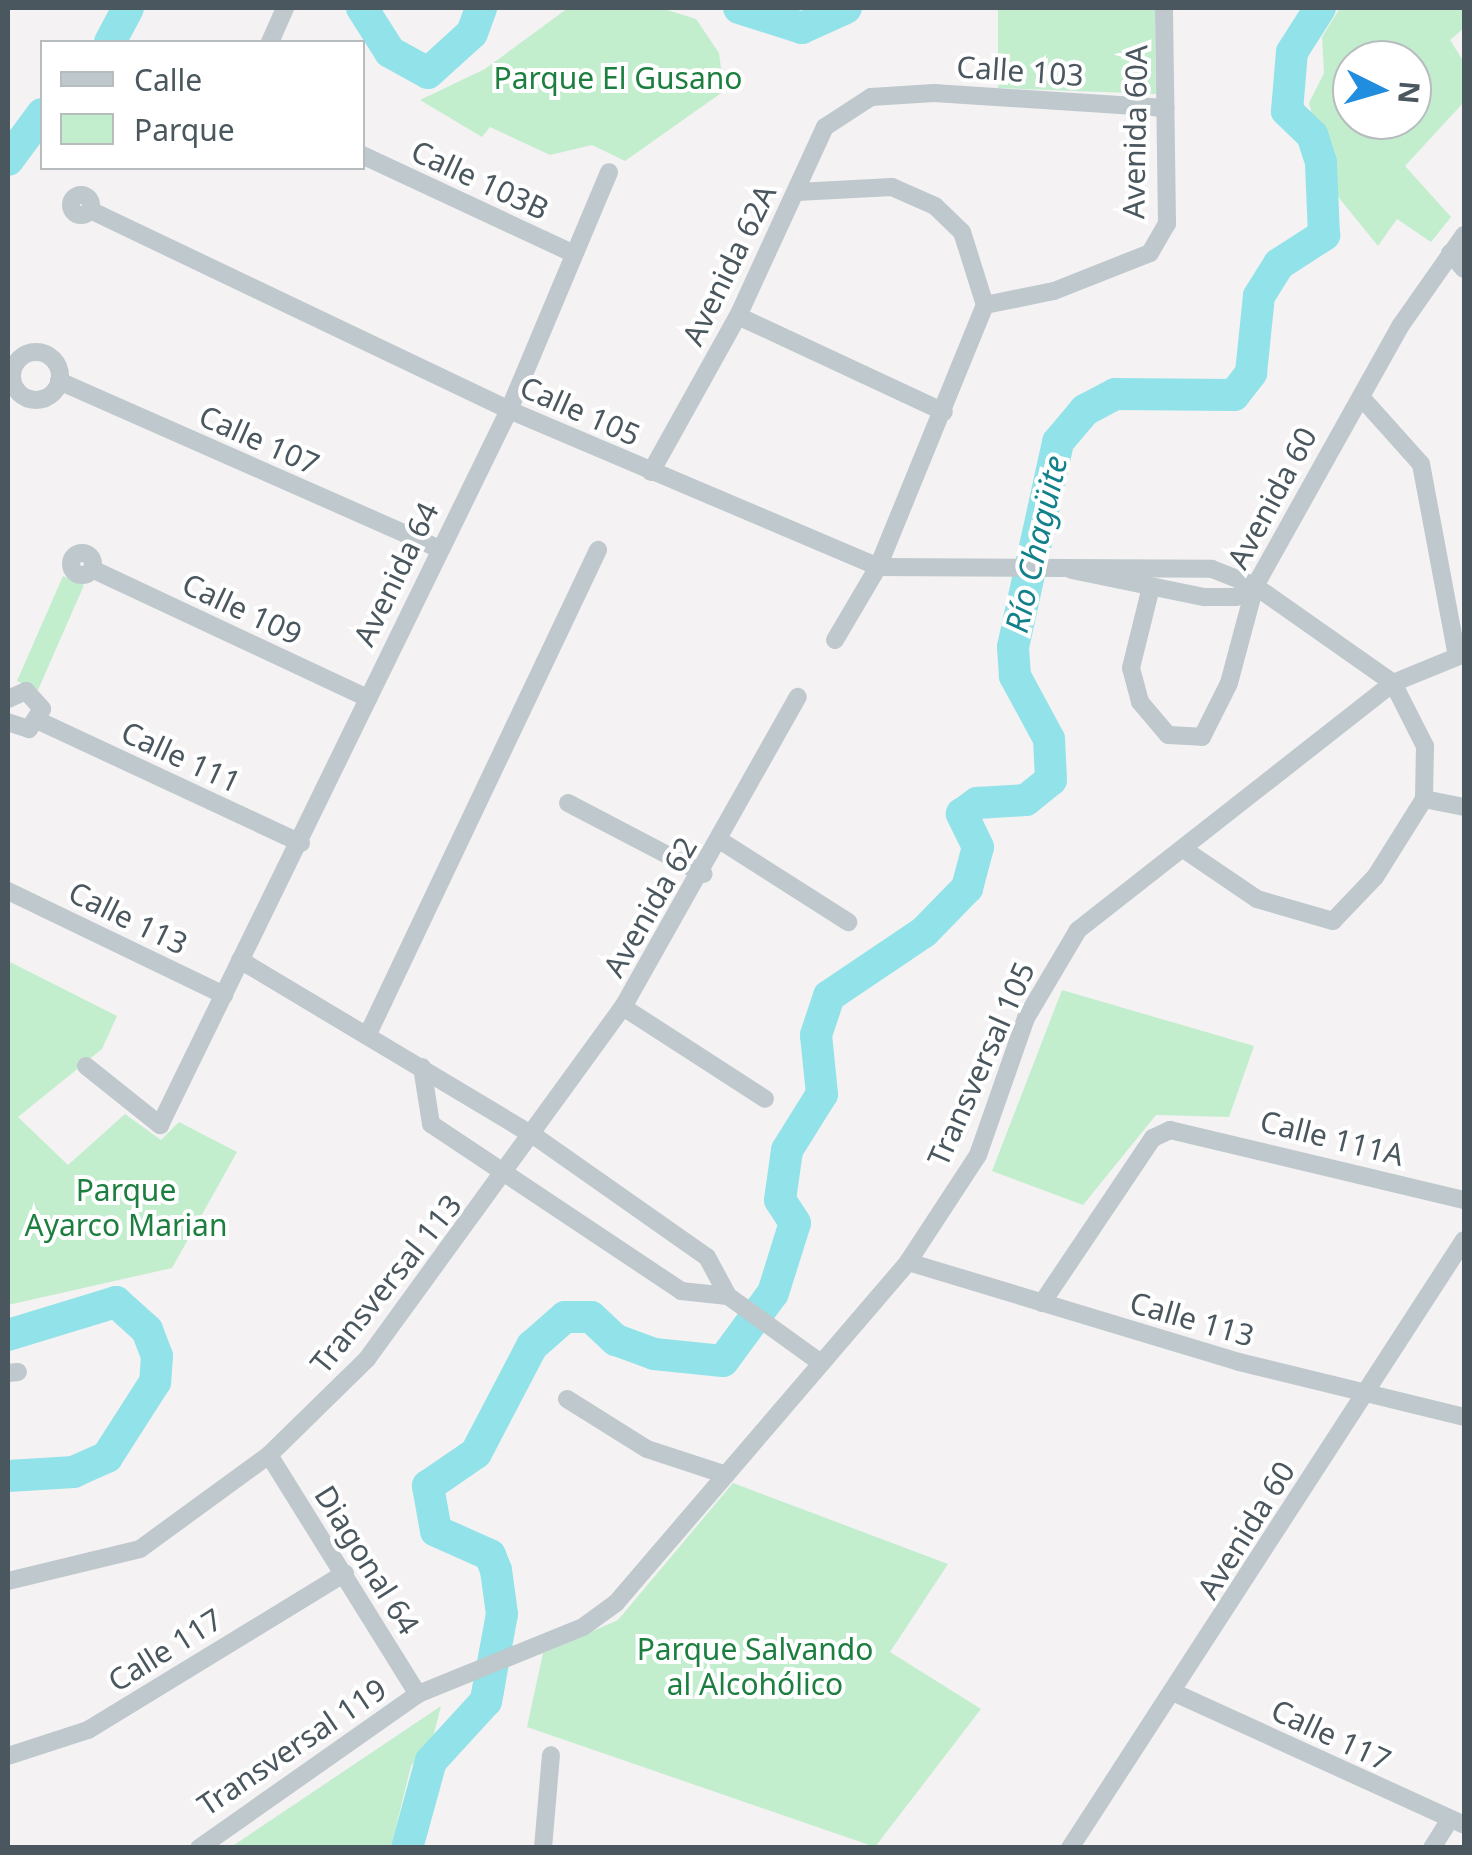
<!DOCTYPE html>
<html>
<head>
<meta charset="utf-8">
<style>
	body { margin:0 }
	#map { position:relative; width:1472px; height:1855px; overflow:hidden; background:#f4f2f2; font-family:"Noto Sans",sans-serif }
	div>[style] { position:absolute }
	.green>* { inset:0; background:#c3eece }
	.river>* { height:32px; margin:-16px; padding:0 16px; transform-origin:16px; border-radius:16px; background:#92e3e9 }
	.minor>* { height:18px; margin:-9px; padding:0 9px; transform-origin:9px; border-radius:9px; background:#bec8cd }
	.minor>.ring { margin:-9px; padding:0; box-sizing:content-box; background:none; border:18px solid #bec8cd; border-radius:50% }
	span { translate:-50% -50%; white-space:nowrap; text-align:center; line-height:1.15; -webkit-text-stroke:8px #fff; paint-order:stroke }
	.street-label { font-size:30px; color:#4a575e }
	.park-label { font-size:30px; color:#1c7f40 }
	.water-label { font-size:32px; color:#12818b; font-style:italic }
	.frame { position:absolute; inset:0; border:10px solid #4a575e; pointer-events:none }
	.legend { position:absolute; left:40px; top:40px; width:325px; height:130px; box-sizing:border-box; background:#fff; border:2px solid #b7bcbf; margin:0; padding:12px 18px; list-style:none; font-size:30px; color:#4a575e }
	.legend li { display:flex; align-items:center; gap:20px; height:50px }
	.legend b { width:50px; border:2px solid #b7bcbf }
	.north { position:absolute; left:1332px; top:40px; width:100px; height:100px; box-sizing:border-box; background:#fff; border:2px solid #b7bcbf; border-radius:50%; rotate:95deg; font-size:28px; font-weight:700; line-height:40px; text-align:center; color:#4a575e }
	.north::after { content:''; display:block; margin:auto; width:35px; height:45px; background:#218dde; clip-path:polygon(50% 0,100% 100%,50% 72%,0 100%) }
</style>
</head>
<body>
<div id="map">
	<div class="green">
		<div style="clip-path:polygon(568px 8px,661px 8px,696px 19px,719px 53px,724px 91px,625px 161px,592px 145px,550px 155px,490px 127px,482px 137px,420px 100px,485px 69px)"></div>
		<div style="clip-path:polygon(998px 8px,1155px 8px,1156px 94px,998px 88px)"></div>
		<div style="clip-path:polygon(evenodd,1340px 8px,1464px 8px,1464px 28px,1450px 40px,1464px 62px,1464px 102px,1405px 166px,1451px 217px,1431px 242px,1397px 219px,1378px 246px,1331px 188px,1309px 103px,1324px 73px,1322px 37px,1340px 8px,1352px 60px,1412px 60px,1412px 120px,1352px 120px,1352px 60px)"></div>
		<div style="clip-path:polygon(63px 576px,84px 585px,38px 690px,17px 681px)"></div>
		<div style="clip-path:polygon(8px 961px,117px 1016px,102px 1049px,18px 1117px,68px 1165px,125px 1114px,161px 1140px,179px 1122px,237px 1152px,172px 1268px,8px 1305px)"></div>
		<div style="clip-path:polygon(1062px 990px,1254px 1046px,1229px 1117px,1156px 1115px,1083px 1205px,992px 1171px)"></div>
		<div style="clip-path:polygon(733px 1483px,948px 1564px,890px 1652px,981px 1709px,875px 1847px,527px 1727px,543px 1653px,618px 1620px)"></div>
		<div style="clip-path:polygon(441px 1706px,432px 1741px,411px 1766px,391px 1847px,231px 1847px)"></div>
	</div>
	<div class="river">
		<div style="left:362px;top:8px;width:52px;rotate:57.5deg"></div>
		<div style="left:390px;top:52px;width:43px;rotate:28.9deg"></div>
		<div style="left:428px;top:73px;width:59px;rotate:-42.3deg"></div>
		<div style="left:472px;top:33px;width:27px;rotate:-70deg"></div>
		<div style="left:739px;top:8px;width:66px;rotate:17.6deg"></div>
		<div style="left:802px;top:28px;width:48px;rotate:-24.4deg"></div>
		<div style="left:110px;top:42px;width:38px;rotate:-62deg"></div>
		<div style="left:8px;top:160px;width:57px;rotate:-53.5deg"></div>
		<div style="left:8px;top:1335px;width:113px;rotate:-17deg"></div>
		<div style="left:116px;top:1302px;width:42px;rotate:42.1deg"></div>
		<div style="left:147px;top:1330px;width:28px;rotate:69deg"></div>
		<div style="left:157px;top:1356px;width:26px;rotate:94deg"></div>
		<div style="left:155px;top:1382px;width:89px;rotate:122.6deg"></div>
		<div style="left:107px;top:1457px;width:36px;rotate:156deg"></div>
		<div style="left:74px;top:1472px;width:66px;rotate:176.5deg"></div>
		<div style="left:489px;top:1684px;width:17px;rotate:100deg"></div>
		<div style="left:486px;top:1701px;width:88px;rotate:-79.6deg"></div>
		<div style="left:502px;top:1614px;width:44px;rotate:-97.8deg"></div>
		<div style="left:496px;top:1570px;width:16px;rotate:-112deg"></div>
		<div style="left:490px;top:1555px;width:59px;rotate:-156deg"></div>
		<div style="left:436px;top:1531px;width:46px;rotate:-100.1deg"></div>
		<div style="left:428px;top:1486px;width:58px;rotate:-34.5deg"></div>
		<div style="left:476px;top:1453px;width:121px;rotate:-62.4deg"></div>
		<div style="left:532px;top:1346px;width:44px;rotate:-41.3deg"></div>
		<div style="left:565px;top:1317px;width:26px"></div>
		<div style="left:591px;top:1317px;width:34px;rotate:43deg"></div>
		<div style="left:616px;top:1340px;width:40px;rotate:20.2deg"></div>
		<div style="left:654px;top:1354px;width:69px;rotate:5.8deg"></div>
		<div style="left:723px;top:1361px;width:84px;rotate:-53.7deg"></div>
		<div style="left:773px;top:1293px;width:73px;rotate:-72.6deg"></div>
		<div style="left:795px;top:1223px;width:27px;rotate:-123deg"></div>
		<div style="left:780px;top:1200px;width:50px;rotate:-82deg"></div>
		<div style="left:787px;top:1150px;width:66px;rotate:-58deg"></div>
		<div style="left:822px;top:1094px;width:59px;rotate:-95.8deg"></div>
		<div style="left:816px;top:1035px;width:41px;rotate:-71.6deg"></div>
		<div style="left:829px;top:996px;width:115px;rotate:-34deg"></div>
		<div style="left:924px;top:932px;width:62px;rotate:-45.7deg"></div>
		<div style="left:967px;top:888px;width:42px;rotate:-75deg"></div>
		<div style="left:978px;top:847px;width:37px;rotate:-116deg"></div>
		<div style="left:962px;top:814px;width:19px;rotate:-36deg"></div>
		<div style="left:977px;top:803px;width:49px;rotate:-3.5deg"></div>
		<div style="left:1026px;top:800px;width:32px;rotate:-39deg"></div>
		<div style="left:1051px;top:780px;width:41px;rotate:-92.8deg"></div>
		<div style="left:1049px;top:739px;width:72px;rotate:-118.4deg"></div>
		<div style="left:1015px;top:676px;width:29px;rotate:-94deg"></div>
		<div style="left:1013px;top:647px;width:210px;rotate:-77.6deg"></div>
		<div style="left:1058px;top:442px;width:42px;rotate:-49.8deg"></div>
		<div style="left:1085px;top:410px;width:34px;rotate:-28deg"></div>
		<div style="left:1115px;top:394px;width:119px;rotate:0.5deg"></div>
		<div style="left:1234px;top:395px;width:28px;rotate:-52deg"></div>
		<div style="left:1251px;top:373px;width:77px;rotate:-84.1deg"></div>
		<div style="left:1259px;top:296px;width:38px;rotate:-58deg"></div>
		<div style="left:1279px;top:264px;width:54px;rotate:-32.8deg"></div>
		<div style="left:1324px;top:235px;width:73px;rotate:-92.4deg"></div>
		<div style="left:1321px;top:162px;width:28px;rotate:-108deg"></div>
		<div style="left:1312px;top:135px;width:35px;rotate:-136deg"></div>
		<div style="left:1287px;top:111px;width:59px;rotate:-85.2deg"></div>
		<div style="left:1292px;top:52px;width:52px;rotate:-57.5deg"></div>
		<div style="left:407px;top:1848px;width:90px;rotate:-74.6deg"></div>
		<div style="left:431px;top:1761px;width:81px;rotate:-47.5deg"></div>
	</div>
	<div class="minor">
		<div style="left:270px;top:42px;width:37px;rotate:-66deg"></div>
		<div style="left:362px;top:155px;width:234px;rotate:25deg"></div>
		<div style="left:797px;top:192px;width:95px;rotate:-3deg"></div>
		<div style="left:892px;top:187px;width:47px;rotate:23.8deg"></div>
		<div style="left:935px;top:206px;width:37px;rotate:44deg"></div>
		<div style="left:962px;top:232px;width:77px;rotate:72.5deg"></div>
		<div class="ring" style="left:71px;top:195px;width:2px;height:2px"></div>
		<div style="left:90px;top:210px;width:464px;rotate:25.5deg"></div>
		<div style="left:509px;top:410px;width:401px;rotate:23deg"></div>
		<div style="left:878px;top:567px;width:334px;rotate:0.3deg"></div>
		<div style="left:1212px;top:569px;width:46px;rotate:21.6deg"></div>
		<div style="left:1255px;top:586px;width:169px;rotate:35.1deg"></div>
		<div style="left:1393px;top:683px;width:71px;rotate:63.1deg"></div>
		<div style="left:1425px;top:746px;width:53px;rotate:91.1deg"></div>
		<div style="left:1424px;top:799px;width:92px;rotate:122.1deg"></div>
		<div style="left:1375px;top:877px;width:61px;rotate:133.7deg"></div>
		<div style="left:1333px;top:921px;width:79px;rotate:-163.9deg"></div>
		<div style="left:1257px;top:899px;width:87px;rotate:-145.8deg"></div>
		<div style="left:1450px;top:253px;width:21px;rotate:49deg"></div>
		<div style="left:985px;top:305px;width:70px;rotate:-11.5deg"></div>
		<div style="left:1054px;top:291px;width:103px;rotate:-21.6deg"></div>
		<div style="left:1150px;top:253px;width:34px;rotate:-60deg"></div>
		<div style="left:1167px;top:224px;width:216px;rotate:-90.8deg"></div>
		<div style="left:738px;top:316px;width:227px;rotate:25deg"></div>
		<div class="ring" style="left:12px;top:352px;width:30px;height:30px"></div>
		<div style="left:59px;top:381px;width:413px;rotate:23.8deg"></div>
		<div style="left:1361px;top:397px;width:90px;rotate:48.2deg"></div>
		<div style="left:1421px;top:464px;width:195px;rotate:79.4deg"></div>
		<div style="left:651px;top:472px;width:179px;rotate:-60.9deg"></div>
		<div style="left:738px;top:316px;width:208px;rotate:-65.3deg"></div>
		<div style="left:825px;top:127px;width:55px;rotate:-33.1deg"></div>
		<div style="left:871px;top:97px;width:63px;rotate:-3.6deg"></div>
		<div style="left:934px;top:93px;width:232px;rotate:3.7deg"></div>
		<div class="ring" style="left:71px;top:553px;width:4px;height:4px"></div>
		<div style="left:92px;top:569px;width:305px;rotate:25.1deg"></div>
		<div style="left:1072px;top:570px;width:135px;rotate:11.6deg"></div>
		<div style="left:1204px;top:597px;width:32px"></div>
		<div style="left:1236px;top:597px;width:22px;rotate:-30deg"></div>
		<div style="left:1150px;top:591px;width:79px;rotate:103.9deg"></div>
		<div style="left:1131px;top:668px;width:35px;rotate:75deg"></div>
		<div style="left:1140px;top:702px;width:43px;rotate:49.7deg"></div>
		<div style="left:1168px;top:735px;width:34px;rotate:3deg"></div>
		<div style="left:1202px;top:737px;width:60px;rotate:-63.4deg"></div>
		<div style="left:1229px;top:683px;width:100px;rotate:-75deg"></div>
		<div style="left:1255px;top:586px;width:299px;rotate:-60.8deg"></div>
		<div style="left:1401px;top:325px;width:110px;rotate:-55deg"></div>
		<div style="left:835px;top:640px;width:85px;rotate:-59.5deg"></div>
		<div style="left:878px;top:567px;width:283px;rotate:-67.8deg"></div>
		<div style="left:8px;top:699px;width:20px;rotate:-24deg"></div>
		<div style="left:26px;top:691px;width:24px;rotate:48deg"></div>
		<div style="left:42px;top:709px;width:24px;rotate:123deg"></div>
		<div style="left:29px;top:729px;width:22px;rotate:-162deg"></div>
		<div style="left:39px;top:721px;width:289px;rotate:25deg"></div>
		<div style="left:1424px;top:799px;width:41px;rotate:11.3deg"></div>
		<div style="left:568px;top:803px;width:153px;rotate:27.6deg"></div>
		<div style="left:721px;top:841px;width:151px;rotate:32.5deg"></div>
		<div style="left:8px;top:891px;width:240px;rotate:25.7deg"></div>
		<div style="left:240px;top:960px;width:345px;rotate:30.9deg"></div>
		<div style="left:536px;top:1137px;width:209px;rotate:35.1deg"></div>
		<div style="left:707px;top:1257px;width:44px;rotate:61.7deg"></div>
		<div style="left:623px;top:1007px;width:169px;rotate:32.9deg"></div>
		<div style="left:368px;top:1034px;width:536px;rotate:-64.58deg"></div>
		<div style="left:86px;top:1066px;width:95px;rotate:38.6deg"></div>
		<div style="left:160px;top:1125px;width:796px;rotate:-63.98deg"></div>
		<div style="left:509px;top:410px;width:258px;rotate:-67.2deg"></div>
		<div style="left:422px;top:1067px;width:58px;rotate:81deg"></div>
		<div style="left:431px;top:1124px;width:301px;rotate:33.7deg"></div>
		<div style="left:681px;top:1291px;width:47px;rotate:6.1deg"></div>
		<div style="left:728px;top:1296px;width:115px;rotate:35.8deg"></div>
		<div style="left:908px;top:1262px;width:346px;rotate:16.8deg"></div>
		<div style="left:1239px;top:1362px;width:232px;rotate:13.7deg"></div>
		<div style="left:1042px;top:1303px;width:199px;rotate:-56.1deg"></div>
		<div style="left:1153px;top:1138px;width:19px;rotate:-25deg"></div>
		<div style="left:1170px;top:1130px;width:302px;rotate:13.4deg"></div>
		<div style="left:8px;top:1373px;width:10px;rotate:-6deg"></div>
		<div style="left:567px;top:1399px;width:94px;rotate:32deg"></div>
		<div style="left:647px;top:1449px;width:83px;rotate:18.2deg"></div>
		<div style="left:269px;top:1455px;width:282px;rotate:58.1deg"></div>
		<div style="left:8px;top:1581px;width:136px;rotate:-13.6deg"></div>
		<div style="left:140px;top:1549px;width:160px;rotate:-36.1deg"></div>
		<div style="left:269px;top:1455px;width:137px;rotate:-44.4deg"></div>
		<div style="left:367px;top:1359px;width:435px;rotate:-54deg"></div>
		<div style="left:623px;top:1007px;width:356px;rotate:-60.6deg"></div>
		<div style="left:1175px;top:1693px;width:318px;rotate:24.5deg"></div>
		<div style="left:8px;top:1756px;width:84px;rotate:-18deg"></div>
		<div style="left:88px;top:1730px;width:301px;rotate:-31.4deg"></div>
		<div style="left:199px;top:1848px;width:268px;rotate:-35.1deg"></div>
		<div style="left:418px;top:1694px;width:178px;rotate:-22.1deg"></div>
		<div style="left:583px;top:1627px;width:41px;rotate:-36deg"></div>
		<div style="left:616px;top:1603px;width:449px;rotate:-49.4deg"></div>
		<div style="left:908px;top:1262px;width:128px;rotate:-56.8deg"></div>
		<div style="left:978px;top:1155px;width:145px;rotate:-70.7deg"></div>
		<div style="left:1026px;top:1018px;width:102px;rotate:-59.4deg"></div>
		<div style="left:1078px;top:930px;width:400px;rotate:-38.1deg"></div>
		<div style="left:1393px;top:683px;width:77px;rotate:-22.2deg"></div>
		<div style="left:543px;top:1848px;width:93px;rotate:-85.1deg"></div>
		<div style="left:1070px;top:1848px;width:724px;rotate:-57.06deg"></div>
		<div style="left:1432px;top:1848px;width:34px;rotate:-58deg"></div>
	</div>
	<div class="street-label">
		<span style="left:1020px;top:71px;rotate:4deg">Calle 103</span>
		<span style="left:1135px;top:132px;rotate:-89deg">Avenida 60A</span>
		<span style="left:480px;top:180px;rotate:25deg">Calle 103B</span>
		<span style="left:729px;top:265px;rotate:-64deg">Avenida 62A</span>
		<span style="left:580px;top:411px;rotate:24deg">Calle 105</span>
		<span style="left:259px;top:440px;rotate:24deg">Calle 107</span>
		<span style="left:1272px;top:498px;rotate:-62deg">Avenida 60</span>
		<span style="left:396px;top:574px;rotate:-64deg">Avenida 64</span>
		<span style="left:242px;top:609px;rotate:25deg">Calle 109</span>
		<span style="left:181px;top:757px;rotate:25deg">Calle 111</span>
		<span style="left:650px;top:907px;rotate:-60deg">Avenida 62</span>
		<span style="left:128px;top:918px;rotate:26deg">Calle 113</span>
		<span style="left:981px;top:1064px;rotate:-66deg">Transversal 105</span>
		<span style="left:1332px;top:1138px;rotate:14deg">Calle 111A</span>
		<span style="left:386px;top:1284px;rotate:-51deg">Transversal 113</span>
		<span style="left:1192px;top:1319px;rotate:16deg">Calle 113</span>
		<span style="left:1246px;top:1530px;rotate:-58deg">Avenida 60</span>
		<span style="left:367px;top:1560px;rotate:58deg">Diagonal 64</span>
		<span style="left:165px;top:1650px;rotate:-32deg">Calle 117</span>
		<span style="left:1331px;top:1735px;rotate:25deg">Calle 117</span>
		<span style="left:292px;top:1747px;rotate:-34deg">Transversal 119</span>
	</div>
	<div class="park-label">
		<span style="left:618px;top:78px">Parque El Gusano</span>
		<span style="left:126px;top:1207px">Parque<br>Ayarco Marian</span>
		<span style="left:755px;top:1666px">Parque Salvando<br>al Alcohólico</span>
	</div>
	<div class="water-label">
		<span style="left:1036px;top:544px;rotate:-77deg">Río Chagüite</span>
	</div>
	<div class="frame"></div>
	<ul class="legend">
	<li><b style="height:12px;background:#bec8cd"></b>Calle</li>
	<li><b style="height:28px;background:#c3eece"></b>Parque</li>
	</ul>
	<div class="north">N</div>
</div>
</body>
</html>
